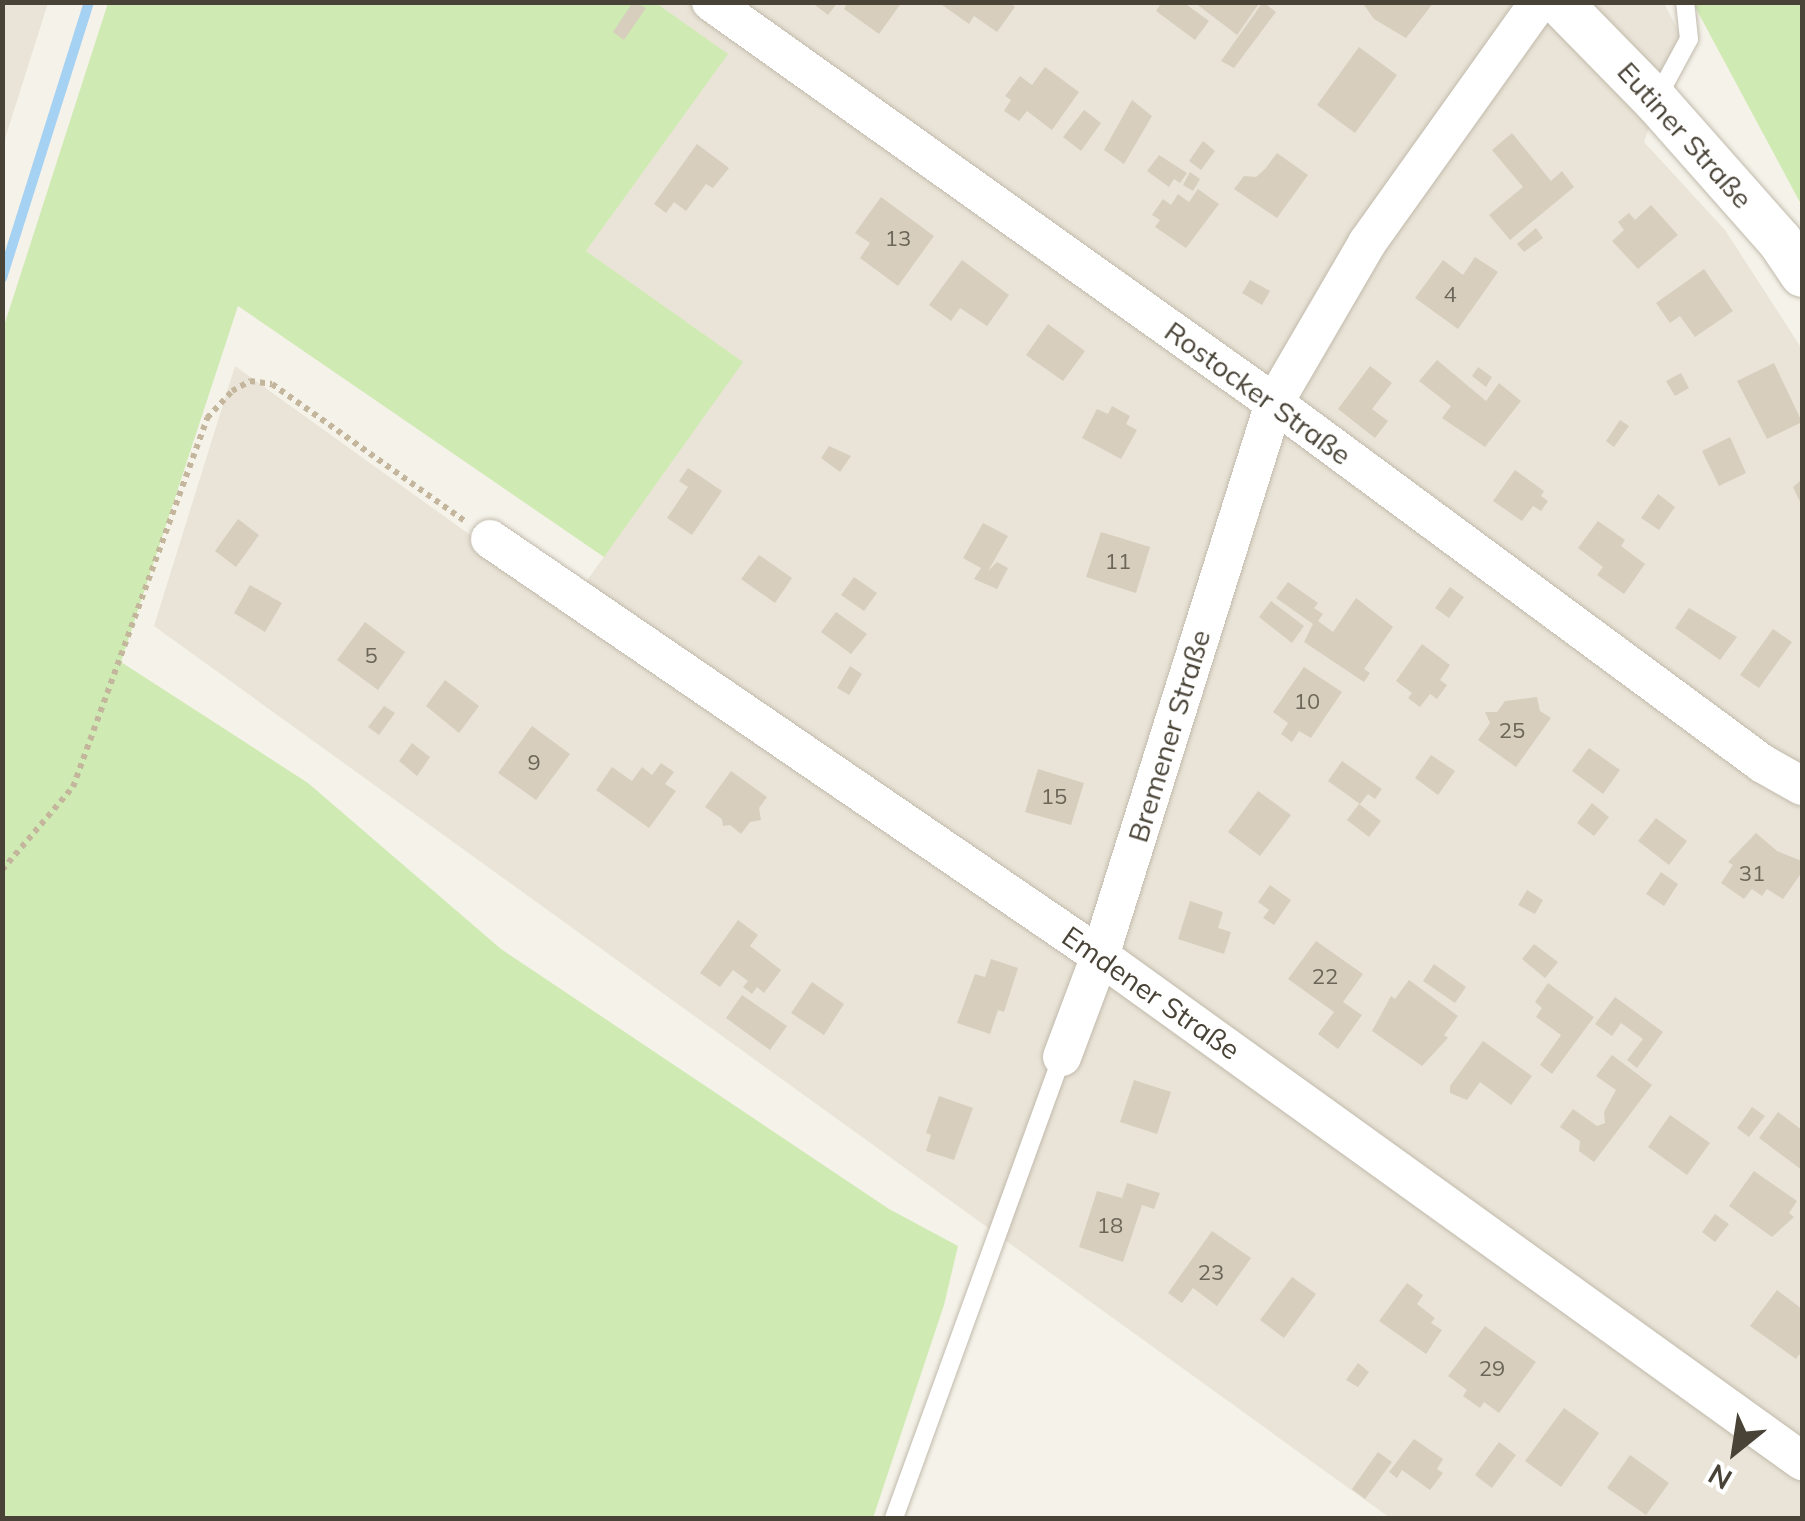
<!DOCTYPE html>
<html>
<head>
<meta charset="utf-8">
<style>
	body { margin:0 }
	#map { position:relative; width:1805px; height:1521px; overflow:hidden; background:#f5f2e9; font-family:Mulish,sans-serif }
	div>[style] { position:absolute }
	.residential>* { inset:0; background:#e9e4d7 }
	.green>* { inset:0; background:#cfeab2 }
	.stream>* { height:10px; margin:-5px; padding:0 5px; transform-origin:5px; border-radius:5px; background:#a5d1f2 }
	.building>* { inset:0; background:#d7cebe }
	.path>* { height:6px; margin-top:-3px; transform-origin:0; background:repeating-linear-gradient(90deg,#c3b69c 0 5px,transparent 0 10px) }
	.roads { filter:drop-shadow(0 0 2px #c1baac) drop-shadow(0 0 2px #c1baac) }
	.service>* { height:18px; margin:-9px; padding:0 9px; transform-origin:9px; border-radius:9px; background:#fff }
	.minor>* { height:38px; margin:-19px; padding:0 19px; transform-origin:19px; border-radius:19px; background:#fff }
	.tertiary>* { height:45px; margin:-22.5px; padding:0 22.5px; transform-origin:22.5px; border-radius:22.5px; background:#fff }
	span { translate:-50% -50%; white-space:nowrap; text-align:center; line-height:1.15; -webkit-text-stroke:8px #fff; paint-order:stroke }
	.number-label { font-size:22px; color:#6c6659 }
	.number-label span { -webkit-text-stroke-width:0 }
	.street-label { font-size:28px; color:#494337 }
	.frame { position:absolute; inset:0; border:5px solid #494337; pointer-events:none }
	.north { position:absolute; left:1685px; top:1401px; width:100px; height:100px; -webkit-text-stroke:8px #fff; paint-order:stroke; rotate:210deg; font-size:28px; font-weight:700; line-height:40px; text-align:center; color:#494337 }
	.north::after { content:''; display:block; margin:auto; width:35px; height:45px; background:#494337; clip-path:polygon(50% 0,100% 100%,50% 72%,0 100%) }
</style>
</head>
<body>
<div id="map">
	<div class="residential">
		<div style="clip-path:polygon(3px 2px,48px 3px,3px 145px,2px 3px)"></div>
		<div style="clip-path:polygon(656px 3px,1664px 3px,1682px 38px,1644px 142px,1725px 230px,1802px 349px,1802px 1518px,1390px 1518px,154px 626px,235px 366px,569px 606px,742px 362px,586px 251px,727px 54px)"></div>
	</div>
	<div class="green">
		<div style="clip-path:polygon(108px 3px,656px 3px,728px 54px,586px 251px,743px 362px,604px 557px,238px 306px,121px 662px,308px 783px,501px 949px,889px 1209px,958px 1246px,944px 1305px,873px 1518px,3px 1518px,3px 329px)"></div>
		<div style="clip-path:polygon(1693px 3px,1802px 3px,1802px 206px)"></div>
	</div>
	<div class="stream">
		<div style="left:2px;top:278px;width:289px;rotate:-72.5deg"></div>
	</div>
	<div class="building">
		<div style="clip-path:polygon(633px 2px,646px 8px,624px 40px,613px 32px)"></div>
		<div style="clip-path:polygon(811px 2px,838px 2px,828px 15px)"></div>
		<div style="clip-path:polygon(848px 2px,902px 2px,879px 34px,844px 9px)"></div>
		<div style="clip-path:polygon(938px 2px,1008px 2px,1015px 7px,997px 32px,974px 16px,969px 24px)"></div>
		<div style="clip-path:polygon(1162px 2px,1190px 2px,1187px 5px,1209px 21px,1195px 40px,1156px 11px)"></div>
		<div style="clip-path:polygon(1194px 2px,1260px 2px,1237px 35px)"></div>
		<div style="clip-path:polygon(1263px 2px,1276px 12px,1234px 68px,1221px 61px)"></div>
		<div style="clip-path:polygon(1362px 2px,1434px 2px,1406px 38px,1374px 19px)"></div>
		<div style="clip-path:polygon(1359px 47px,1397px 75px,1355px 133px,1317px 105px)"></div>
		<div style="clip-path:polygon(1045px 67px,1079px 92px,1052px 130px,1027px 111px,1019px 121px,1004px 111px,1011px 100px,1005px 96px,1020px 76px,1032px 85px)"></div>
		<div style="clip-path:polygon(1132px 100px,1152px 116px,1124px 164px,1104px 150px)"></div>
		<div style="clip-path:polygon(1084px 110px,1101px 123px,1081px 151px,1063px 137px)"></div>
		<div style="clip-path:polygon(1512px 133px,1551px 181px,1562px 171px,1574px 187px,1510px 240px,1489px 215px,1523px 187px,1492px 150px)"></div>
		<div style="clip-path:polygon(1203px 141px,1215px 151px,1201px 170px,1189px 161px)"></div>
		<div style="clip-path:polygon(697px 144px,729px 168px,713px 188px,706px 184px,686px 211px,674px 202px,666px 213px,654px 204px)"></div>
		<div style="clip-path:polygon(1277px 153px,1308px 175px,1277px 218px,1234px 189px,1244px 176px,1256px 177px,1265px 169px)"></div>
		<div style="clip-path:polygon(1159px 155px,1187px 173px,1180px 183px,1174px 179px,1169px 187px,1147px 171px)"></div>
		<div style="clip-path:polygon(1190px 172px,1200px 179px,1193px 191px,1183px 185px)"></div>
		<div style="clip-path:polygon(1198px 189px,1219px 204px,1186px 248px,1155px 227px,1160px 220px,1152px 215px,1163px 199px,1171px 205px,1178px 194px,1189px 202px)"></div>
		<div style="clip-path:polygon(881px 197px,934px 236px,898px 286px,860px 258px,870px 243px,855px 233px)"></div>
		<div style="clip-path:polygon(1651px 205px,1678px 235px,1638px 269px,1612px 241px,1624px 230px,1618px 222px,1629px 213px,1635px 220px)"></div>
		<div style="clip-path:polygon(1536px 228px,1543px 238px,1524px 252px,1517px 244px)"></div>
		<div style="clip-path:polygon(1475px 257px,1498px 272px,1458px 329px,1415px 298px,1443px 260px,1463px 275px)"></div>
		<div style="clip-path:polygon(962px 260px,1009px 295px,987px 326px,960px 308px,951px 321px,929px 305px)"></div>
		<div style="clip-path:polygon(1704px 269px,1733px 311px,1695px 337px,1680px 316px,1670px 323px,1656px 303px)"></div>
		<div style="clip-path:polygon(1250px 280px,1270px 291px,1262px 305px,1242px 293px)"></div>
		<div style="clip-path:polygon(1048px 324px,1085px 351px,1063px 381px,1026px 355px)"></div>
		<div style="clip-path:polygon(1437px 360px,1486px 401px,1499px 383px,1521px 401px,1485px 447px,1442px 418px,1451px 406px,1419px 381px)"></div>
		<div style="clip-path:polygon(1774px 363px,1802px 422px,1767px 439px,1737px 381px)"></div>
		<div style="clip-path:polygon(1370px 366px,1392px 383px,1372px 409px,1388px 421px,1375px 438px,1338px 409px)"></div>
		<div style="clip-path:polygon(1478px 367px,1492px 377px,1486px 387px,1472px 376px)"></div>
		<div style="clip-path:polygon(1681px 373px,1689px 388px,1675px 396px,1666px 381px)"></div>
		<div style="clip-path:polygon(1112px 406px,1130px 416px,1126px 424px,1137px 430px,1121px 459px,1082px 438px,1097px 409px,1108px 414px)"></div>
		<div style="clip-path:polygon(1620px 420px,1629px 426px,1614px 447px,1606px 441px)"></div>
		<div style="clip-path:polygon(1730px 437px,1746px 473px,1719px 486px,1702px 451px)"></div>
		<div style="clip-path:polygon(829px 446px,851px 456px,840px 472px,821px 458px)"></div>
		<div style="clip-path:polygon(688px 468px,722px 491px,692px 535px,667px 518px,688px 487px,679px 481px)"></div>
		<div style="clip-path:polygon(1515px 470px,1544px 491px,1541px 496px,1548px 501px,1541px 511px,1533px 506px,1522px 521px,1493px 501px)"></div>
		<div style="clip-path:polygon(1802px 479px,1802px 506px,1793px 487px)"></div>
		<div style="clip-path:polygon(1658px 494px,1675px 507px,1659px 530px,1641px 518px)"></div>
		<div style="clip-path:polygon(238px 519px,259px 535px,236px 567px,215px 551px)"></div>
		<div style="clip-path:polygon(1598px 521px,1625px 540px,1621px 546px,1645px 564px,1624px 594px,1597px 575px,1603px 567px,1578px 548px)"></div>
		<div style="clip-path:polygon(983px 523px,1008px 536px,988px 571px,997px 562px,1008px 568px,997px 589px,974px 579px,981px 568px,963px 558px)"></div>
		<div style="clip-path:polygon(1101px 532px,1150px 547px,1136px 593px,1086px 577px)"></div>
		<div style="clip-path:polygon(759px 555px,792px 578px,775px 603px,741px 579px)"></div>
		<div style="clip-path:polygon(854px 577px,877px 593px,864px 611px,841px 595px)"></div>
		<div style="clip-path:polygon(1288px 582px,1318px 603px,1314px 608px,1323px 614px,1318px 621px,1333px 632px,1356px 598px,1393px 627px,1364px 669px,1370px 673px,1364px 682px,1304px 642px,1313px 624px,1276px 598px)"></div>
		<div style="clip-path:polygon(250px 585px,282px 603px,265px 632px,234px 613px)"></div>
		<div style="clip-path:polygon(1450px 587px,1464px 597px,1449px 618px,1435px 608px)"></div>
		<div style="clip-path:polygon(1271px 601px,1304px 626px,1292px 643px,1259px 617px)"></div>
		<div style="clip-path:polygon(1689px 608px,1737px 637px,1720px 660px,1675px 628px)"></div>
		<div style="clip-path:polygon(836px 612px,867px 634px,851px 654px,821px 632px)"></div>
		<div style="clip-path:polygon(365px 622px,405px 652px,378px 690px,337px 660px)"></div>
		<div style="clip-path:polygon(1773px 629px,1792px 642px,1759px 688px,1740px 675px)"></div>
		<div style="clip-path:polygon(1422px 644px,1450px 665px,1440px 680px,1447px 685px,1437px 699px,1430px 694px,1420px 707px,1408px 698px,1412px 693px,1396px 681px)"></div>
		<div style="clip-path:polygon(850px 666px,862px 674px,849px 695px,837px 688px)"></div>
		<div style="clip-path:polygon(1304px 667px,1342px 692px,1311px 738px,1299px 731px,1292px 742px,1281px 734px,1288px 723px,1273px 712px)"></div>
		<div style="clip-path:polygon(445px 680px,479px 706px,459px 733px,426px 706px)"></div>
		<div style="clip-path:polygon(1537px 697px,1540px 711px,1551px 718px,1516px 767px,1478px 740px,1490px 723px,1485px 712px,1497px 712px,1505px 701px)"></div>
		<div style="clip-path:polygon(384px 706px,395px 713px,379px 735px,368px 727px)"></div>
		<div style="clip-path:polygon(532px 726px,570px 754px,536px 800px,498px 773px)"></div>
		<div style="clip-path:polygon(412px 743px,430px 757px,417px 776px,399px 761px)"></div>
		<div style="clip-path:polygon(1589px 748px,1620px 770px,1603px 794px,1572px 771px)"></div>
		<div style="clip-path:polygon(1431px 755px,1455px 771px,1438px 795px,1415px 778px)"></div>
		<div style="clip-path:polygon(1342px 761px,1382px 789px,1375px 799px,1368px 794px,1360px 804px,1328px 781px)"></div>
		<div style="clip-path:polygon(661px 763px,674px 772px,665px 784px,676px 791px,649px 828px,596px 790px,612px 767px,632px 781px,642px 767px,652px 775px)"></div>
		<div style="clip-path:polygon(1038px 769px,1084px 783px,1071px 825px,1025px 812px)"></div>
		<div style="clip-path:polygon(731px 771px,767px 797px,759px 808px,761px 820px,750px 822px,741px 834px,730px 825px,723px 826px,722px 819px,705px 807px)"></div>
		<div style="clip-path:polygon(1258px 791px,1291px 815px,1260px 856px,1228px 832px)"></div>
		<div style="clip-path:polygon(1592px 803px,1609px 817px,1594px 836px,1577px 823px)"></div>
		<div style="clip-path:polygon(1359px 804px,1381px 821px,1369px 837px,1347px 820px)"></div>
		<div style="clip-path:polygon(1656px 818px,1687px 841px,1669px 865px,1638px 841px)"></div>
		<div style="clip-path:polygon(1756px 833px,1777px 851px,1802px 861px,1802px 872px,1783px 899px,1767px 889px,1762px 896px,1752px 889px,1744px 899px,1721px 883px,1733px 865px,1728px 862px)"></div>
		<div style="clip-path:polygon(1661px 872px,1678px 884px,1664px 906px,1646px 894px)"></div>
		<div style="clip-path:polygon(1270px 885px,1291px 900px,1274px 925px,1263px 918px,1269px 910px,1258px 902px)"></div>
		<div style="clip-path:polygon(1527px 890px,1543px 900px,1535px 914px,1518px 905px)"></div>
		<div style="clip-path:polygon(1190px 901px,1223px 912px,1218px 928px,1231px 932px,1224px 954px,1178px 939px)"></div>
		<div style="clip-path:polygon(738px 920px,758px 935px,750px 946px,781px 970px,764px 993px,757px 987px,752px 994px,743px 987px,748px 981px,733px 970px,720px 987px,700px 973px)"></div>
		<div style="clip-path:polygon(1316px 941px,1363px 974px,1343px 1002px,1362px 1015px,1338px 1049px,1318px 1034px,1334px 1012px,1288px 979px)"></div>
		<div style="clip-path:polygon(1534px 944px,1558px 962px,1545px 978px,1522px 959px)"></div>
		<div style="clip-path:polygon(991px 959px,1018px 968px,1004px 1012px,998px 1010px,990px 1034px,957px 1023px,975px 974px,985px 977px)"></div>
		<div style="clip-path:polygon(1434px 964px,1466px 987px,1455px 1003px,1423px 981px)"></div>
		<div style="clip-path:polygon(1409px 980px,1458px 1016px,1444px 1035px,1448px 1038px,1422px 1066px,1372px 1031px,1391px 996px,1395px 999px)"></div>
		<div style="clip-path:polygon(812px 982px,844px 1004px,824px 1035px,791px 1013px)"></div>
		<div style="clip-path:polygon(1548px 983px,1594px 1017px,1552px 1074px,1540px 1065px,1561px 1035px,1536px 1017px,1542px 1008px,1535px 1002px)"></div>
		<div style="clip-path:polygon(742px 995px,787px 1026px,770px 1050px,726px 1018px)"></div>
		<div style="clip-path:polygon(1615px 997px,1663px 1032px,1637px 1068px,1627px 1060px,1643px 1039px,1621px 1023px,1612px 1036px,1595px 1024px)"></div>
		<div style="clip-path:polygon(1483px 1041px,1532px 1076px,1511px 1105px,1480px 1082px,1467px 1100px,1450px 1093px,1450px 1086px)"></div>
		<div style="clip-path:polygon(1612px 1055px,1652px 1085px,1594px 1162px,1579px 1151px,1580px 1141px,1560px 1127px,1573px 1109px,1597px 1126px,1605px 1123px,1604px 1112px,1616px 1090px,1596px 1076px)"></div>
		<div style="clip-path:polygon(1134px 1080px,1171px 1092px,1157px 1134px,1120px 1122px)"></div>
		<div style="clip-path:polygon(939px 1096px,973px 1108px,954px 1160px,926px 1151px,931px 1135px,926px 1133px)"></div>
		<div style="clip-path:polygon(1752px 1107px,1765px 1116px,1749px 1137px,1737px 1128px)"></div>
		<div style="clip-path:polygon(1778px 1112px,1802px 1130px,1802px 1170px,1759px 1138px)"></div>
		<div style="clip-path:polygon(1670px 1115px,1710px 1143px,1687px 1175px,1648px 1147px)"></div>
		<div style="clip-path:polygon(1754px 1171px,1797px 1201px,1789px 1213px,1794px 1217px,1772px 1237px,1729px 1206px)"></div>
		<div style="clip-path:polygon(1127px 1183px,1160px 1193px,1154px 1209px,1142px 1205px,1123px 1262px,1079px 1247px,1097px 1191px,1122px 1198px)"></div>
		<div style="clip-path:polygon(1715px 1214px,1729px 1224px,1715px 1242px,1702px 1232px)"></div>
		<div style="clip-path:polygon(1212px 1231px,1251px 1258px,1217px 1306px,1193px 1288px,1182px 1303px,1168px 1293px)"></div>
		<div style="clip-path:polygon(1292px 1277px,1316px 1294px,1284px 1338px,1260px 1320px)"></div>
		<div style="clip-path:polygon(1407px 1283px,1423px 1295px,1417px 1304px,1435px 1318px,1431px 1323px,1442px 1330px,1426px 1354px,1379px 1321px)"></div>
		<div style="clip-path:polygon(1777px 1290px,1802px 1309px,1802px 1351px,1796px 1359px,1750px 1326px)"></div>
		<div style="clip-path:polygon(1485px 1326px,1536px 1362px,1499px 1413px,1484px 1402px,1480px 1408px,1463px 1396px,1467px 1390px,1448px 1376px)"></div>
		<div style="clip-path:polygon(1358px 1363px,1369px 1372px,1358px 1387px,1346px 1380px)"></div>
		<div style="clip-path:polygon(1564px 1408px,1599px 1433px,1561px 1487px,1525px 1461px)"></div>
		<div style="clip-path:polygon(1414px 1439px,1443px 1459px,1437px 1469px,1443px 1473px,1430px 1490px,1402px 1470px,1397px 1478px,1389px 1472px)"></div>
		<div style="clip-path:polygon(1499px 1442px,1516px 1455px,1492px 1488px,1475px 1475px)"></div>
		<div style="clip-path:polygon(1378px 1452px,1392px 1462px,1365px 1499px,1352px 1489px)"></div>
		<div style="clip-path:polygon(1630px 1455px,1669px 1483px,1646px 1515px,1607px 1488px)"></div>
	</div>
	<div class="path">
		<div style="left:2px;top:870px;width:109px;rotate:-49.5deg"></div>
		<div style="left:73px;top:787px;width:393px;rotate:-70deg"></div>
		<div style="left:207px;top:418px;width:37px;rotate:-47deg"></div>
		<div style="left:232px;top:391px;width:21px;rotate:-29deg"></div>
		<div style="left:250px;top:381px;width:22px;rotate:8deg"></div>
		<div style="left:272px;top:384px;width:238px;rotate:35.4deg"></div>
	</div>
	<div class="roads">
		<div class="service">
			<div style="left:1656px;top:100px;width:69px;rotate:-61.6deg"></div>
			<div style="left:1689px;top:39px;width:37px;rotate:-96deg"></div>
			<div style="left:894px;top:1518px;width:491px;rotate:-70deg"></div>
		</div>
		<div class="minor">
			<div style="left:711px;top:2px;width:691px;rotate:35.46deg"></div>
			<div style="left:1274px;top:403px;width:608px;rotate:36.44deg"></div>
			<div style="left:1763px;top:764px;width:45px;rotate:29.4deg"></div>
			<div style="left:490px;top:539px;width:739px;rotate:34.36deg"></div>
			<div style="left:1100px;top:956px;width:865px;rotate:35.73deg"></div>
			<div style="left:1062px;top:1057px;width:108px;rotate:-69.4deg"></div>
			<div style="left:1100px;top:956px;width:580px;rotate:-72.53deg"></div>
			<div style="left:1274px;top:403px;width:185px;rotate:-59.8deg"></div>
			<div style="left:1367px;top:243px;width:296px;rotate:-54.5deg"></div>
		</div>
		<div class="tertiary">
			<div style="left:1559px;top:2px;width:139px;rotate:45.6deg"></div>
			<div style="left:1656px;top:101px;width:186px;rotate:48.5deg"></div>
			<div style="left:1779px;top:240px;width:41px;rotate:55.9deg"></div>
		</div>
	</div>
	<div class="number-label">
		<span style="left:898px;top:239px">13</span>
		<span style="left:1450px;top:295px">4</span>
		<span style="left:1118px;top:562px">11</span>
		<span style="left:371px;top:656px">5</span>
		<span style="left:1307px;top:702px">10</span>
		<span style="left:1512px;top:731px">25</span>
		<span style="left:534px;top:763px">9</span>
		<span style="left:1054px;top:797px">15</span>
		<span style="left:1752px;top:874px">31</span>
		<span style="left:1325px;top:977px">22</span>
		<span style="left:1110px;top:1226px">18</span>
		<span style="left:1211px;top:1273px">23</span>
		<span style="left:1492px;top:1369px">29</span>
	</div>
	<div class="street-label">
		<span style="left:1685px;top:135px;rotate:48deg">Eutiner Straße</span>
		<span style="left:1258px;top:393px;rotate:36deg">Rostocker Straße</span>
		<span style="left:1169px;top:736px;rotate:-73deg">Bremener Straße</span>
		<span style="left:1151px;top:993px;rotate:35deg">Emdener Straße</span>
	</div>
	<div class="frame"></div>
	<div class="north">N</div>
</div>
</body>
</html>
